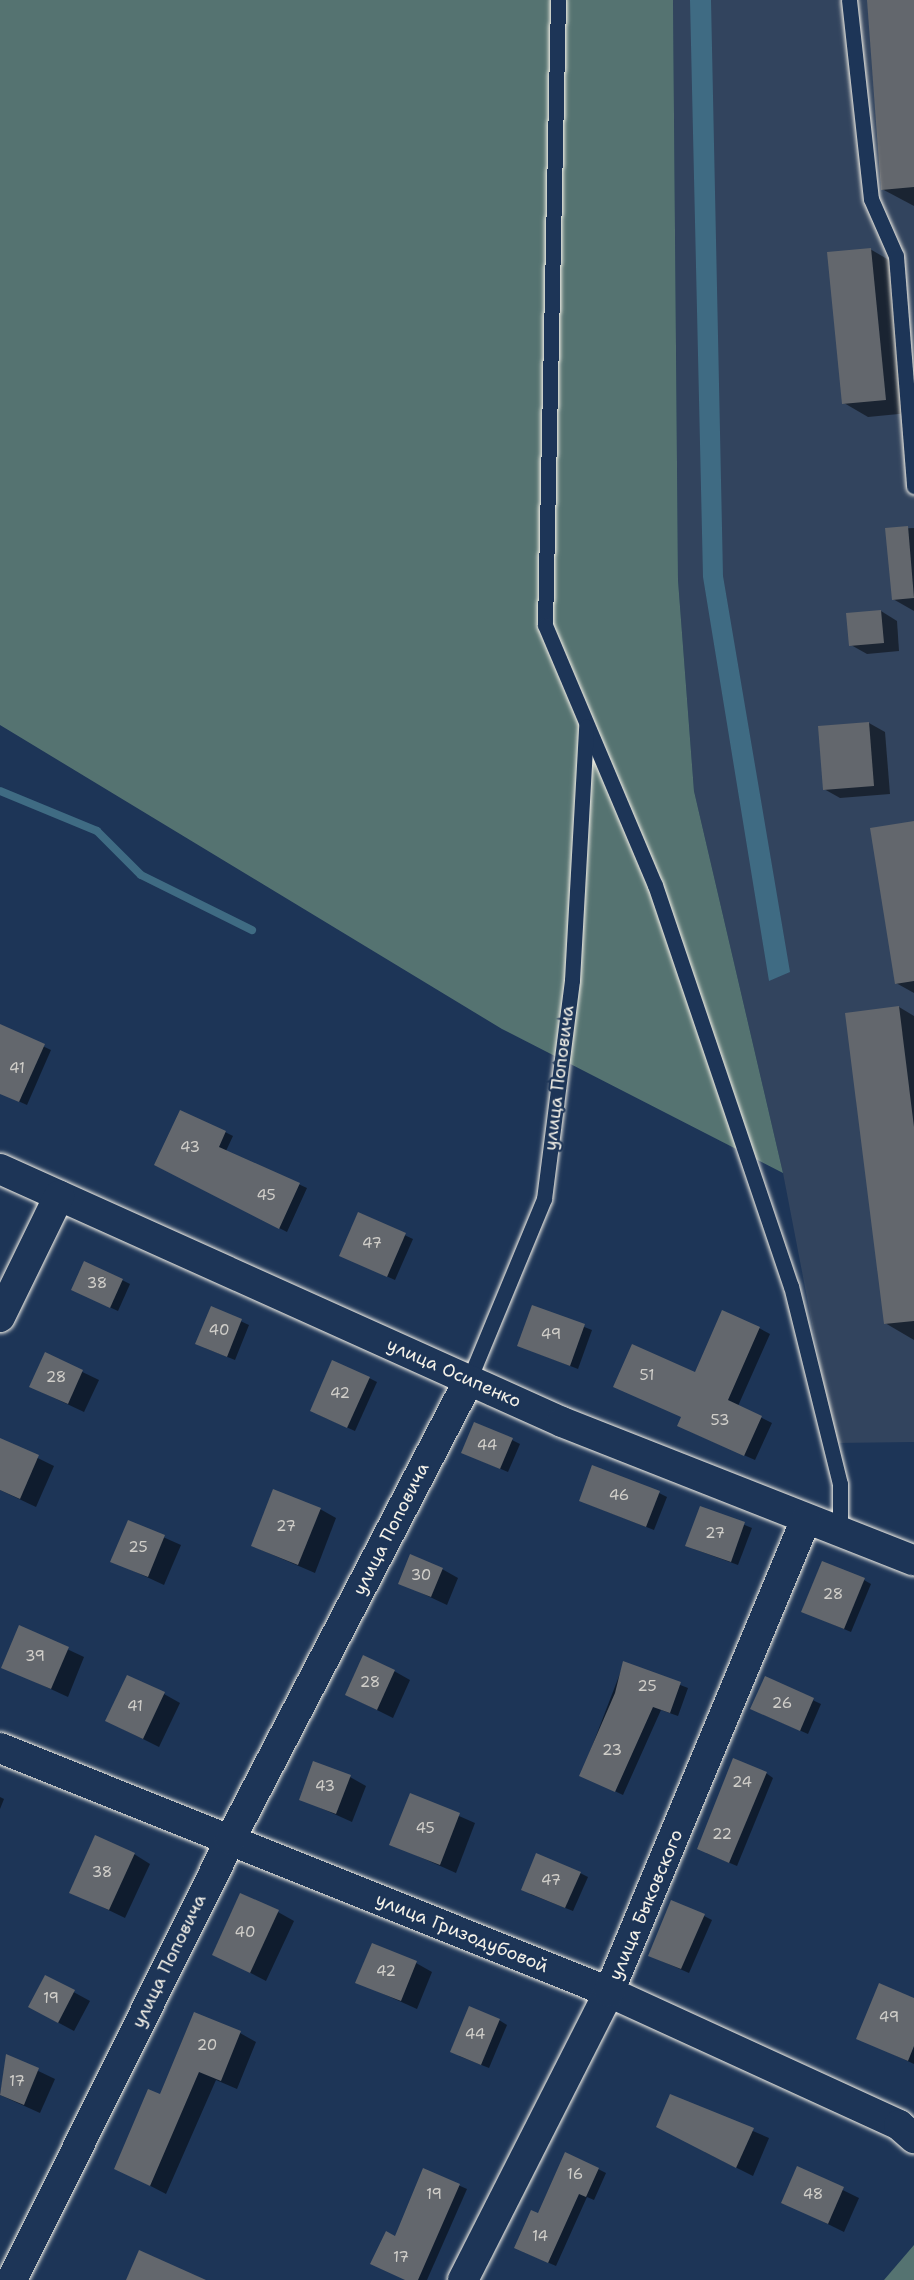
<!DOCTYPE html>
<html>
<head>
<meta charset="utf-8">
<style>
	body { margin:0 }
	#map { position:relative; width:914px; height:2280px; overflow:hidden; background:#1d3557; font-family:"Shantell Sans",sans-serif }
	div>[style] { position:absolute }
	.built>* { inset:0; background:#32445e }
	.green>* { inset:0; background:#557371 }
	.water>* { inset:0; background:#3f6b83 }
	.shadow>* { inset:0; background:#0007 }
	.stream>* { height:8px; margin:-4px; padding:0 4px; transform-origin:4px; border-radius:4px; background:#3f6b83 }
	.building>* { inset:0; background:#63676d }
	.roads { filter:drop-shadow(0 0 2px #f4f1e8) drop-shadow(0 0 2px #f4f1e8) }
	.lane>* { height:15px; margin:-7.5px; padding:0 7.5px; transform-origin:7.5px; border-radius:7.5px; background:#1d3557 }
	.street>* { height:30px; margin:-15px; padding:0 15px; transform-origin:15px; border-radius:15px; background:#1d3557 }
	span { translate:-50% -50%; white-space:nowrap; text-align:center; line-height:1.15; -webkit-text-stroke:4.5px #1d3557; paint-order:stroke }
	.number-label { font-size:15px; color:#d0cec9 }
	.number-label span { -webkit-text-stroke-width:0 }
	.street-label { font-size:18px; color:#f4f1e8 }
</style>
</head>
<body>
<div id="map">
	<div class="built">
		<div style="clip-path:polygon(673px 0,914px 0,914px 1442px,835px 1443px,783px 1173px,694px 791px,678px 580px)"></div>
	</div>
	<div class="green">
		<div style="clip-path:polygon(0 0,673px 0,678px 580px,694px 791px,783px 1173px,502px 1029px,0 725px)"></div>
		<div style="clip-path:polygon(914px 2245px,914px 2280px,884px 2280px)"></div>
	</div>
	<div class="water">
		<div style="clip-path:polygon(690px 0,711px 0,723px 576px,790px 972px,769px 981px,703px 577px)"></div>
	</div>
	<div class="shadow">
		<div style="clip-path:polygon(868px 0,914px 0,914px 206px,882px 189px)"></div>
		<div style="clip-path:polygon(870px 249px,894px 263px,909px 413px,868px 417px,844px 403px)"></div>
		<div style="clip-path:polygon(914px 528px,914px 611px,893px 599px,887px 529px)"></div>
		<div style="clip-path:polygon(881px 611px,897px 621px,899px 651px,867px 654px,851px 645px)"></div>
		<div style="clip-path:polygon(869px 723px,885px 732px,890px 794px,840px 798px,824px 789px)"></div>
		<div style="clip-path:polygon(914px 822px,914px 993px,896px 983px)"></div>
		<div style="clip-path:polygon(899px 1007px,914px 1016px,914px 1340px,885px 1323px)"></div>
		<div style="clip-path:polygon(0 1026px,51px 1050px,27px 1105px,0 1093px)"></div>
		<div style="clip-path:polygon(225px 1132px,233px 1136px,226px 1151px,307px 1188px,287px 1232px,163px 1169px)"></div>
		<div style="clip-path:polygon(359px 1214px,413px 1239px,395px 1280px,348px 1259px)"></div>
		<div style="clip-path:polygon(122px 1280px,130px 1284px,118px 1311px,81px 1294px)"></div>
		<div style="clip-path:polygon(533px 1307px,592px 1330px,578px 1369px,519px 1346px)"></div>
		<div style="clip-path:polygon(212px 1308px,249px 1325px,235px 1360px,205px 1348px)"></div>
		<div style="clip-path:polygon(759px 1328px,770px 1334px,738px 1406px,772px 1423px,755px 1460px,689px 1431px,683px 1418px,696px 1374px)"></div>
		<div style="clip-path:polygon(45px 1354px,99px 1380px,84px 1412px,31px 1387px)"></div>
		<div style="clip-path:polygon(369px 1378px,377px 1382px,355px 1431px,319px 1415px)"></div>
		<div style="clip-path:polygon(512px 1440px,520px 1444px,508px 1472px,470px 1456px)"></div>
		<div style="clip-path:polygon(3px 1441px,54px 1466px,36px 1507px,0 1490px)"></div>
		<div style="clip-path:polygon(659px 1493px,667px 1497px,654px 1530px,588px 1504px)"></div>
		<div style="clip-path:polygon(701px 1507px,752px 1528px,738px 1565px,694px 1549px)"></div>
		<div style="clip-path:polygon(320px 1509px,336px 1518px,315px 1573px,252px 1546px)"></div>
		<div style="clip-path:polygon(129px 1522px,181px 1545px,164px 1585px,112px 1561px)"></div>
		<div style="clip-path:polygon(442px 1569px,458px 1578px,447px 1605px,400px 1583px)"></div>
		<div style="clip-path:polygon(864px 1580px,871px 1584px,851px 1632px,811px 1615px)"></div>
		<div style="clip-path:polygon(20px 1627px,84px 1657px,68px 1697px,3px 1667px)"></div>
		<div style="clip-path:polygon(624px 1663px,688px 1688px,678px 1716px,661px 1710px,623px 1795px,581px 1775px)"></div>
		<div style="clip-path:polygon(394px 1671px,410px 1680px,393px 1718px,347px 1695px)"></div>
		<div style="clip-path:polygon(766px 1678px,821px 1704px,808px 1734px,760px 1713px)"></div>
		<div style="clip-path:polygon(164px 1694px,180px 1703px,159px 1747px,123px 1729px)"></div>
		<div style="clip-path:polygon(766px 1773px,773px 1778px,737px 1866px,706px 1853px)"></div>
		<div style="clip-path:polygon(350px 1777px,366px 1786px,352px 1822px,301px 1799px)"></div>
		<div style="clip-path:polygon(411px 1795px,475px 1823px,456px 1873px,391px 1844px)"></div>
		<div style="clip-path:polygon(0 1797px,4px 1799px,0 1809px)"></div>
		<div style="clip-path:polygon(134px 1854px,150px 1864px,125px 1918px,71px 1892px)"></div>
		<div style="clip-path:polygon(580px 1873px,588px 1877px,573px 1911px,530px 1894px)"></div>
		<div style="clip-path:polygon(278px 1912px,294px 1921px,266px 1981px,214px 1954px)"></div>
		<div style="clip-path:polygon(704px 1916px,712px 1920px,689px 1973px,657px 1959px)"></div>
		<div style="clip-path:polygon(416px 1963px,432px 1972px,417px 2009px,357px 1982px)"></div>
		<div style="clip-path:polygon(46px 1977px,90px 2001px,74px 2031px,46px 2016px)"></div>
		<div style="clip-path:polygon(914px 2000px,914px 2064px,858px 2038px)"></div>
		<div style="clip-path:polygon(499px 2020px,507px 2025px,489px 2068px,459px 2056px)"></div>
		<div style="clip-path:polygon(240px 2033px,256px 2042px,237px 2089px,216px 2080px,166px 2194px,116px 2168px,161px 2096px)"></div>
		<div style="clip-path:polygon(7px 2056px,55px 2079px,40px 2113px,0 2095px)"></div>
		<div style="clip-path:polygon(671px 2096px,769px 2138px,753px 2176px,705px 2152px)"></div>
		<div style="clip-path:polygon(798px 2168px,859px 2198px,844px 2232px,783px 2202px)"></div>
		<div style="clip-path:polygon(598px 2169px,606px 2173px,594px 2200px,587px 2197px,556px 2266px,524px 2252px,539px 2215px)"></div>
		<div style="clip-path:polygon(424px 2170px,467px 2189px,427px 2280px,406px 2280px,396px 2238px)"></div>
	</div>
	<div class="stream">
		<div style="left:0;top:791px;width:105px;rotate:22.4deg"></div>
		<div style="left:97px;top:831px;width:62px;rotate:45deg"></div>
		<div style="left:141px;top:875px;width:124px;rotate:26.4deg"></div>
	</div>
	<div class="building">
		<div style="clip-path:polygon(867px 0,914px 0,914px 187px,881px 190px)"></div>
		<div style="clip-path:polygon(871px 248px,886px 400px,842px 404px,827px 252px)"></div>
		<div style="clip-path:polygon(908px 526px,914px 598px,892px 600px,885px 528px)"></div>
		<div style="clip-path:polygon(881px 610px,884px 643px,849px 646px,846px 613px)"></div>
		<div style="clip-path:polygon(869px 722px,874px 786px,823px 790px,818px 726px)"></div>
		<div style="clip-path:polygon(914px 821px,914px 981px,895px 984px,870px 828px)"></div>
		<div style="clip-path:polygon(899px 1006px,914px 1127px,914px 1321px,884px 1324px,845px 1013px)"></div>
		<div style="clip-path:polygon(0 1024px,45px 1044px,19px 1102px,0 1094px)"></div>
		<div style="clip-path:polygon(180px 1110px,226px 1131px,219px 1147px,300px 1183px,279px 1229px,154px 1165px)"></div>
		<div style="clip-path:polygon(358px 1212px,406px 1233px,387px 1277px,339px 1256px)"></div>
		<div style="clip-path:polygon(84px 1261px,123px 1279px,110px 1308px,71px 1290px)"></div>
		<div style="clip-path:polygon(532px 1305px,585px 1324px,570px 1366px,517px 1346px)"></div>
		<div style="clip-path:polygon(211px 1306px,242px 1319px,227px 1357px,195px 1344px)"></div>
		<div style="clip-path:polygon(722px 1310px,760px 1327px,728px 1400px,762px 1416px,744px 1456px,677px 1426px,681px 1417px,613px 1387px,632px 1344px,695px 1372px)"></div>
		<div style="clip-path:polygon(45px 1352px,83px 1370px,68px 1404px,29px 1387px)"></div>
		<div style="clip-path:polygon(332px 1360px,370px 1377px,347px 1428px,310px 1411px)"></div>
		<div style="clip-path:polygon(474px 1422px,513px 1438px,500px 1469px,461px 1453px)"></div>
		<div style="clip-path:polygon(0 1438px,39px 1455px,20px 1499px,0 1490px)"></div>
		<div style="clip-path:polygon(592px 1465px,660px 1491px,646px 1527px,579px 1501px)"></div>
		<div style="clip-path:polygon(273px 1489px,321px 1508px,298px 1565px,251px 1546px)"></div>
		<div style="clip-path:polygon(700px 1506px,745px 1522px,731px 1562px,685px 1546px)"></div>
		<div style="clip-path:polygon(128px 1520px,165px 1535px,148px 1577px,110px 1562px)"></div>
		<div style="clip-path:polygon(410px 1554px,443px 1568px,431px 1597px,398px 1584px)"></div>
		<div style="clip-path:polygon(822px 1561px,865px 1578px,844px 1629px,801px 1612px)"></div>
		<div style="clip-path:polygon(19px 1625px,69px 1647px,51px 1689px,1px 1668px)"></div>
		<div style="clip-path:polygon(363px 1655px,395px 1670px,377px 1710px,345px 1695px)"></div>
		<div style="clip-path:polygon(623px 1661px,681px 1682px,670px 1713px,653px 1707px,615px 1792px,579px 1776px,615px 1693px)"></div>
		<div style="clip-path:polygon(127px 1675px,165px 1692px,143px 1739px,105px 1721px)"></div>
		<div style="clip-path:polygon(765px 1676px,814px 1698px,800px 1731px,750px 1709px)"></div>
		<div style="clip-path:polygon(733px 1758px,767px 1772px,729px 1863px,697px 1849px)"></div>
		<div style="clip-path:polygon(313px 1761px,351px 1775px,336px 1814px,299px 1800px)"></div>
		<div style="clip-path:polygon(410px 1793px,460px 1813px,440px 1865px,389px 1845px)"></div>
		<div style="clip-path:polygon(95px 1835px,135px 1853px,109px 1910px,69px 1893px)"></div>
		<div style="clip-path:polygon(536px 1853px,581px 1872px,565px 1908px,521px 1890px)"></div>
		<div style="clip-path:polygon(240px 1893px,279px 1910px,250px 1973px,212px 1955px)"></div>
		<div style="clip-path:polygon(671px 1900px,705px 1914px,681px 1969px,648px 1956px)"></div>
		<div style="clip-path:polygon(372px 1943px,417px 1961px,401px 2001px,355px 1983px)"></div>
		<div style="clip-path:polygon(45px 1975px,75px 1990px,58px 2023px,28px 2007px)"></div>
		<div style="clip-path:polygon(879px 1983px,914px 1998px,914px 2046px,908px 2061px,856px 2039px)"></div>
		<div style="clip-path:polygon(469px 2006px,500px 2019px,481px 2065px,450px 2052px)"></div>
		<div style="clip-path:polygon(194px 2012px,241px 2031px,221px 2081px,199px 2072px,150px 2186px,114px 2169px,148px 2089px,160px 2094px)"></div>
		<div style="clip-path:polygon(6px 2054px,39px 2068px,24px 2105px,0 2095px)"></div>
		<div style="clip-path:polygon(670px 2094px,754px 2128px,736px 2168px,656px 2127px)"></div>
		<div style="clip-path:polygon(565px 2152px,599px 2168px,586px 2197px,579px 2194px,548px 2263px,514px 2248px,531px 2210px,538px 2213px)"></div>
		<div style="clip-path:polygon(797px 2166px,844px 2187px,828px 2224px,781px 2203px)"></div>
		<div style="clip-path:polygon(423px 2168px,460px 2184px,418px 2280px,405px 2280px,370px 2264px,386px 2231px,395px 2236px)"></div>
		<div style="clip-path:polygon(139px 2250px,206px 2280px,126px 2280px)"></div>
	</div>
	<div class="roads">
		<div class="lane">
			<div style="left:558px;top:0;width:625px;rotate:91.19deg"></div>
			<div style="left:545px;top:625px;width:282px;rotate:67.1deg"></div>
			<div style="left:655px;top:885px;width:423px;rotate:71.3deg"></div>
			<div style="left:791px;top:1286px;width:204px;rotate:76.1deg"></div>
			<div style="left:840px;top:1484px;width:47px;rotate:90deg"></div>
			<div style="left:849px;top:0;width:200px;rotate:83.7deg"></div>
			<div style="left:871px;top:199px;width:62px;rotate:66.3deg"></div>
			<div style="left:896px;top:256px;width:231px;rotate:85.5deg"></div>
			<div style="left:469px;top:1380px;width:196px;rotate:-67.5deg"></div>
			<div style="left:544px;top:1199px;width:221px;rotate:-82.7deg"></div>
			<div style="left:572px;top:980px;width:254px;rotate:-86.8deg"></div>
		</div>
		<div class="street">
			<div style="left:0;top:1169px;width:616px;rotate:24.24deg"></div>
			<div style="left:562px;top:1422px;width:378px;rotate:21.5deg"></div>
			<div style="left:0;top:1317px;width:135px;rotate:-64deg"></div>
			<div style="left:0;top:1748px;width:656px;rotate:21.83deg"></div>
			<div style="left:609px;top:1992px;width:319px;rotate:24.6deg"></div>
			<div style="left:899px;top:2125px;width:20px;rotate:41deg"></div>
			<div style="left:12px;top:2280px;width:491px;rotate:-63.6deg"></div>
			<div style="left:230px;top:1840px;width:518px;rotate:-62.55deg"></div>
			<div style="left:463px;top:2280px;width:323px;rotate:-63.1deg"></div>
			<div style="left:609px;top:1992px;width:512px;rotate:-67.39deg"></div>
		</div>
	</div>
	<div class="number-label">
		<span style="left:17px;top:1069px">41</span>
		<span style="left:190px;top:1148px">43</span>
		<span style="left:266px;top:1196px">45</span>
		<span style="left:372px;top:1244px">47</span>
		<span style="left:97px;top:1284px">38</span>
		<span style="left:219px;top:1331px">40</span>
		<span style="left:551px;top:1335px">49</span>
		<span style="left:647px;top:1376px">51</span>
		<span style="left:56px;top:1378px">28</span>
		<span style="left:340px;top:1394px">42</span>
		<span style="left:720px;top:1421px">53</span>
		<span style="left:487px;top:1446px">44</span>
		<span style="left:619px;top:1496px">46</span>
		<span style="left:286px;top:1527px">27</span>
		<span style="left:715px;top:1534px">27</span>
		<span style="left:138px;top:1548px">25</span>
		<span style="left:421px;top:1576px">30</span>
		<span style="left:833px;top:1595px">28</span>
		<span style="left:35px;top:1657px">39</span>
		<span style="left:370px;top:1683px">28</span>
		<span style="left:647px;top:1687px">25</span>
		<span style="left:782px;top:1704px">26</span>
		<span style="left:135px;top:1707px">41</span>
		<span style="left:612px;top:1751px">23</span>
		<span style="left:742px;top:1783px">24</span>
		<span style="left:325px;top:1787px">43</span>
		<span style="left:425px;top:1829px">45</span>
		<span style="left:722px;top:1835px">22</span>
		<span style="left:102px;top:1873px">38</span>
		<span style="left:551px;top:1881px">47</span>
		<span style="left:245px;top:1933px">40</span>
		<span style="left:386px;top:1972px">42</span>
		<span style="left:51px;top:1999px">19</span>
		<span style="left:889px;top:2018px">49</span>
		<span style="left:475px;top:2035px">44</span>
		<span style="left:207px;top:2046px">20</span>
		<span style="left:17px;top:2082px">17</span>
		<span style="left:575px;top:2175px">16</span>
		<span style="left:434px;top:2195px">19</span>
		<span style="left:813px;top:2195px">48</span>
		<span style="left:540px;top:2237px">14</span>
		<span style="left:401px;top:2258px">17</span>
	</div>
	<div class="street-label">
		<span style="left:559px;top:1078px;rotate:-83deg">улица Поповича</span>
		<span style="left:454px;top:1373px;rotate:24deg">улица Осипенко</span>
		<span style="left:391px;top:1529px;rotate:-63deg">улица Поповича</span>
		<span style="left:646px;top:1905px;rotate:-67deg">улица Быковского</span>
		<span style="left:462px;top:1933px;rotate:22deg">улица Гризодубовой</span>
		<span style="left:169px;top:1961px;rotate:-64deg">улица Поповича</span>
	</div>
</div>
</body>
</html>
